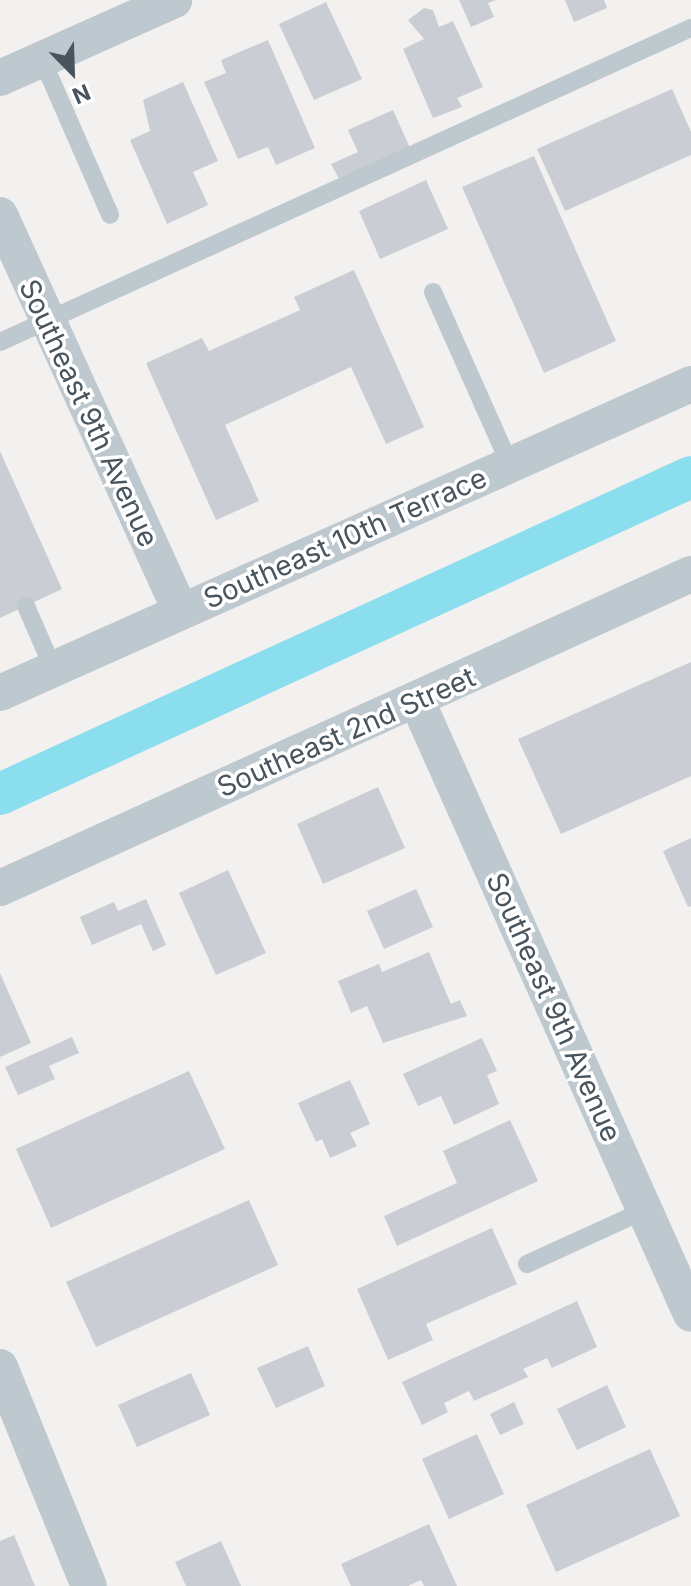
<!DOCTYPE html>
<html>
<head>
<meta charset="utf-8">
<style>
	body { margin:0 }
	#map { position:relative; width:691px; height:1586px; overflow:hidden; background:#f3f0f0; font-family:Inter,sans-serif }
	div>[style] { position:absolute }
	.canal>* { height:42px; margin:-21px; padding:0 21px; transform-origin:21px; border-radius:21px; background:#8bdeee }
	.building>* { inset:0; background:#cacdd3 }
	.lane>* { height:18px; margin:-9px; padding:0 9px; transform-origin:9px; border-radius:9px; background:#bec8cf }
	.street>* { height:36px; margin:-18px; padding:0 18px; transform-origin:18px; border-radius:18px; background:#bec8cf }
	span { translate:-50% -50%; white-space:nowrap; text-align:center; line-height:1.15; -webkit-text-stroke:7px #fff; paint-order:stroke }
	.street-label { font-size:28px; color:#48545e }
	.north { position:absolute; left:32px; top:32px; width:80px; height:80px; -webkit-text-stroke:6px #fff; paint-order:stroke; rotate:157deg; font-size:22px; font-weight:700; line-height:32px; text-align:center; color:#48545e }
	.north::after { content:''; display:block; margin:auto; width:28px; height:36px; background:#48545e; clip-path:polygon(50% 0,100% 100%,50% 72%,0 100%) }
</style>
</head>
<body>
<div id="map">
	<div class="canal">
		<div style="left:0;top:794px;width:760px;rotate:-24.64deg"></div>
	</div>
	<div class="building">
		<div style="clip-path:polygon(459px 0,496px 0,488px 3px,494px 17px,471px 27px)"></div>
		<div style="clip-path:polygon(565px 0,604px 0,607px 8px,574px 22px)"></div>
		<div style="clip-path:polygon(326px 2px,362px 79px,314px 100px,279px 24px)"></div>
		<div style="clip-path:polygon(424px 8px,433px 10px,439px 27px,453px 21px,483px 87px,457px 98px,462px 107px,433px 118px,403px 49px,424px 39px,408px 20px)"></div>
		<div style="clip-path:polygon(268px 40px,315px 148px,276px 165px,268px 147px,238px 159px,204px 82px,226px 73px,221px 60px)"></div>
		<div style="clip-path:polygon(183px 82px,218px 161px,193px 172px,208px 205px,167px 224px,130px 140px,150px 131px,143px 100px)"></div>
		<div style="clip-path:polygon(672px 89px,691px 132px,691px 155px,565px 211px,537px 149px)"></div>
		<div style="clip-path:polygon(393px 110px,410px 148px,339px 179px,331px 164px,358px 152px,348px 130px)"></div>
		<div style="clip-path:polygon(534px 156px,616px 341px,544px 373px,462px 187px)"></div>
		<div style="clip-path:polygon(426px 180px,448px 229px,380px 259px,359px 211px)"></div>
		<div style="clip-path:polygon(354px 270px,424px 427px,386px 444px,351px 367px,225px 425px,259px 501px,216px 520px,146px 363px,202px 338px,209px 351px,300px 310px,294px 297px)"></div>
		<div style="clip-path:polygon(0 451px,62px 589px,0 618px)"></div>
		<div style="clip-path:polygon(691px 662px,691px 776px,561px 834px,518px 739px)"></div>
		<div style="clip-path:polygon(378px 787px,405px 848px,323px 884px,297px 824px)"></div>
		<div style="clip-path:polygon(691px 838px,691px 906px,688px 907px,663px 851px)"></div>
		<div style="clip-path:polygon(228px 870px,266px 953px,216px 975px,179px 893px)"></div>
		<div style="clip-path:polygon(416px 889px,433px 927px,384px 949px,367px 911px)"></div>
		<div style="clip-path:polygon(146px 899px,166px 945px,153px 951px,141px 924px,92px 945px,80px 917px,114px 902px,118px 911px)"></div>
		<div style="clip-path:polygon(429px 952px,451px 1004px,460px 1000px,467px 1016px,383px 1043px,367px 1006px,351px 1013px,338px 981px,379px 964px,382px 972px)"></div>
		<div style="clip-path:polygon(0 973px,31px 1043px,0 1057px)"></div>
		<div style="clip-path:polygon(72px 1037px,79px 1053px,49px 1066px,55px 1079px,18px 1095px,5px 1067px)"></div>
		<div style="clip-path:polygon(482px 1038px,497px 1071px,487px 1075px,499px 1104px,454px 1125px,441px 1096px,418px 1106px,403px 1074px)"></div>
		<div style="clip-path:polygon(189px 1071px,225px 1149px,51px 1228px,16px 1149px)"></div>
		<div style="clip-path:polygon(350px 1080px,370px 1124px,350px 1133px,357px 1146px,330px 1158px,322px 1139px,316px 1142px,298px 1103px)"></div>
		<div style="clip-path:polygon(510px 1120px,538px 1181px,397px 1246px,384px 1216px,457px 1183px,443px 1151px)"></div>
		<div style="clip-path:polygon(249px 1200px,278px 1265px,96px 1347px,66px 1282px)"></div>
		<div style="clip-path:polygon(492px 1228px,517px 1284px,426px 1324px,433px 1340px,388px 1360px,357px 1289px)"></div>
		<div style="clip-path:polygon(577px 1301px,597px 1347px,552px 1368px,547px 1358px,523px 1369px,528px 1377px,474px 1401px,469px 1391px,444px 1403px,448px 1412px,422px 1425px,402px 1382px)"></div>
		<div style="clip-path:polygon(308px 1346px,325px 1386px,276px 1408px,257px 1368px)"></div>
		<div style="clip-path:polygon(191px 1373px,210px 1415px,137px 1447px,118px 1405px)"></div>
		<div style="clip-path:polygon(607px 1385px,626px 1427px,577px 1450px,557px 1409px)"></div>
		<div style="clip-path:polygon(514px 1402px,524px 1424px,500px 1435px,490px 1414px)"></div>
		<div style="clip-path:polygon(477px 1434px,504px 1494px,449px 1519px,422px 1459px)"></div>
		<div style="clip-path:polygon(650px 1449px,680px 1516px,556px 1572px,526px 1505px)"></div>
		<div style="clip-path:polygon(429px 1524px,457px 1586px,424px 1586px,421px 1580px,408px 1586px,351px 1586px,341px 1564px)"></div>
		<div style="clip-path:polygon(14px 1535px,35px 1586px,0 1586px,0 1541px)"></div>
		<div style="clip-path:polygon(221px 1541px,241px 1586px,186px 1586px,175px 1562px)"></div>
	</div>
	<div class="lane">
		<div style="left:42px;top:59px;width:170px;rotate:66.4deg"></div>
		<div style="left:433px;top:292px;width:189px;rotate:66deg"></div>
		<div style="left:0;top:342px;width:759px;rotate:-24.44deg"></div>
		<div style="left:26px;top:606px;width:68px;rotate:66.5deg"></div>
		<div style="left:527px;top:1264px;width:130px;rotate:-24.6deg"></div>
	</div>
	<div class="street">
		<div style="left:0;top:78px;width:191px;rotate:-24.1deg"></div>
		<div style="left:0;top:215px;width:434px;rotate:65.5deg"></div>
		<div style="left:0;top:693px;width:757px;rotate:-24.09deg"></div>
		<div style="left:417px;top:701px;width:671px;rotate:65.92deg"></div>
		<div style="left:0;top:888px;width:759px;rotate:-24.44deg"></div>
		<div style="left:0;top:1367px;width:236px;rotate:67.9deg"></div>
	</div>
	<div class="street-label">
		<span style="left:89px;top:413px;rotate:65deg">Southeast 9th Avenue</span>
		<span style="left:345px;top:538px;rotate:-24deg">Southeast 10th Terrace</span>
		<span style="left:346px;top:732px;rotate:-24deg">Southeast 2nd Street</span>
		<span style="left:554px;top:1007px;rotate:66deg">Southeast 9th Avenue</span>
	</div>
	<div class="north">N</div>
</div>
</body>
</html>
